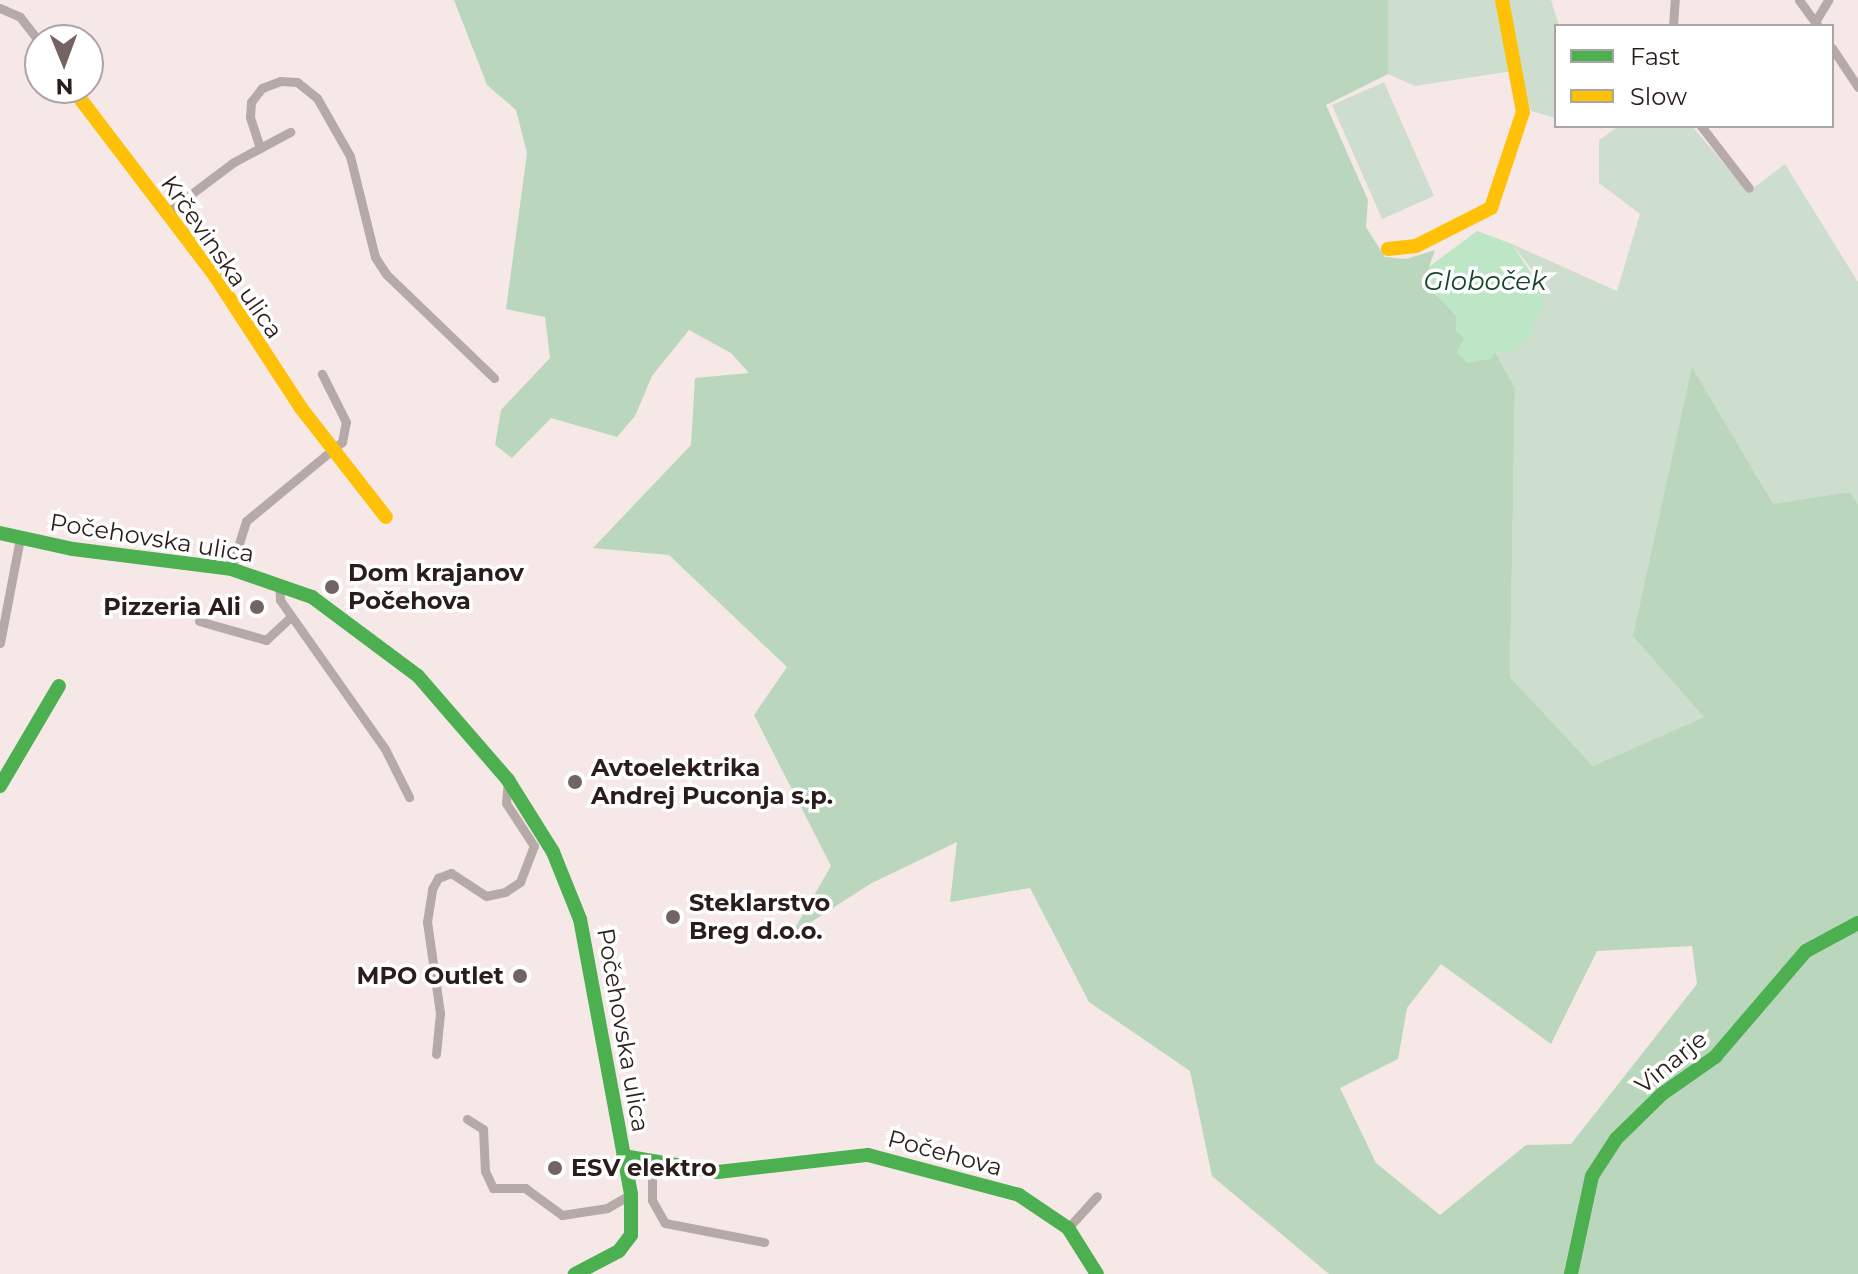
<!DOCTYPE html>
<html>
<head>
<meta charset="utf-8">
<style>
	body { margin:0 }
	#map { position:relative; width:1858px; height:1274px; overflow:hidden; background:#f6e8e6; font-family:Montserrat,sans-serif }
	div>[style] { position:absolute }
	.green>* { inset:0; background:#cedece }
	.forest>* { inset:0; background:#bad7be }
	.water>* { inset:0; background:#bce6c6 }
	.street>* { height:9px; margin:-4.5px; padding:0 4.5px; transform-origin:4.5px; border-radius:4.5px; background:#b6aaa9 }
	.fast>* { height:14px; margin:-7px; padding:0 7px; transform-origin:7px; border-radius:7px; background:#4caf50 }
	.slow>* { height:14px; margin:-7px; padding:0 7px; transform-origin:7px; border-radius:7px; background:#ffc107 }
	.dots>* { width:22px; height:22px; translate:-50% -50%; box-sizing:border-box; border:4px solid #fff; border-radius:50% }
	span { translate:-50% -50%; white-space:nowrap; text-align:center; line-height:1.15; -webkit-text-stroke:7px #fff; paint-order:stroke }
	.street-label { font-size:24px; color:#2b1d1b }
	.poi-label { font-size:24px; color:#2b1d1b; font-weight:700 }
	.left { translate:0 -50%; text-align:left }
	.right { translate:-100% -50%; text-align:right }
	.water-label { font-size:26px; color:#15462a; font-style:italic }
	.legend { position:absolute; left:1554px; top:24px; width:280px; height:104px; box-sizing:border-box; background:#fff; border:2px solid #aaa5a4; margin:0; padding:10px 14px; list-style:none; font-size:24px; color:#2b1d1b }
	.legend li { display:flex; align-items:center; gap:16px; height:40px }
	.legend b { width:40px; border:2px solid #aaa5a4 }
	.north { position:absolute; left:24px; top:24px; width:80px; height:80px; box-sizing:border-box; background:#fff; border:2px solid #aaa5a4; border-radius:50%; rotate:179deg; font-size:22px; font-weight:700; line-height:32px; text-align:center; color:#2b1d1b }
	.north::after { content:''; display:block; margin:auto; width:28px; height:36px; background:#726462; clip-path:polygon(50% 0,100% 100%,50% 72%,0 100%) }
</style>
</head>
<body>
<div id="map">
	<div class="green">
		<div style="clip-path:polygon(1388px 0,1551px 0,1559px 26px,1556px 118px,1531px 111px,1519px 70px,1415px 86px,1388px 74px)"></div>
		<div style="clip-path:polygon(1384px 82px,1434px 196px,1382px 219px,1332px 105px)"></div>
		<div style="clip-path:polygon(1619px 126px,1692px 126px,1748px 192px,1785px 164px,1858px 282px,1858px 504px,1850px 492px,1773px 505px,1693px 369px,1704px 717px,1593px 766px,1510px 677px,1515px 389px,1495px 352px,1512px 353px,1533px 271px,1512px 244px,1617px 291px,1640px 214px,1599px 183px,1599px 140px)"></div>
	</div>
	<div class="forest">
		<div style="clip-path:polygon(evenodd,454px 0,1388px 0,1388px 74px,1326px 105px,1368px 200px,1366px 227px,1385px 257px,1406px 259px,1435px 250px,1429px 267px,1432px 291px,1495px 352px,1515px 388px,1510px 677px,1593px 766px,1704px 717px,1633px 636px,1692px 367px,1773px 504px,1850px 492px,1858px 504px,1858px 1274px,1329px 1274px,1212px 1176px,1190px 1071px,1089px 1002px,1030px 888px,950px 902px,957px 842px,870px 884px,791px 935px,831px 866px,754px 715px,787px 667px,669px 555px,593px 548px,691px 445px,695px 378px,749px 373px,731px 353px,689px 330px,652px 376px,635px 416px,617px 437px,551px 418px,512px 458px,495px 445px,501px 410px,550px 358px,545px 317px,506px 309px,527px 153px,516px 110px,487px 85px,454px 0,1692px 946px,1697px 984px,1571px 1144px,1526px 1145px,1440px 1215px,1376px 1163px,1340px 1088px,1398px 1059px,1407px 1008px,1441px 964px,1551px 1044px,1597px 951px,1692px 946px)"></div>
	</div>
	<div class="water">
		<div style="clip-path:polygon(1477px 231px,1512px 244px,1543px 292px,1542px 314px,1535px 319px,1531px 336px,1512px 353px,1495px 352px,1491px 359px,1467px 363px,1457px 352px,1464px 338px,1456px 331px,1456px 316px,1432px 291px,1429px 267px)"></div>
	</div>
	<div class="street">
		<div style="left:1799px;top:0;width:32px;rotate:54deg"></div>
		<div style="left:0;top:8px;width:22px;rotate:24deg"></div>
		<div style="left:20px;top:17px;width:33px;rotate:52deg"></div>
		<div style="left:1815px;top:22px;width:26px;rotate:-59deg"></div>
		<div style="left:1673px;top:26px;width:26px;rotate:-86deg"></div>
		<div style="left:1832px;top:48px;width:47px;rotate:56.3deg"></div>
		<div style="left:1701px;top:126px;width:78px;rotate:52.3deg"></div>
		<div style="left:260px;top:148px;width:33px;rotate:-108deg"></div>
		<div style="left:250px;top:117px;width:15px;rotate:-86deg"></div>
		<div style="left:251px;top:102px;width:18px;rotate:-52deg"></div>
		<div style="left:262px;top:88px;width:19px;rotate:-21deg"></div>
		<div style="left:280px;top:81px;width:17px;rotate:3deg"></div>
		<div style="left:297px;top:82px;width:26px;rotate:39deg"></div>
		<div style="left:317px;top:98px;width:67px;rotate:60.4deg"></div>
		<div style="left:350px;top:156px;width:104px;rotate:76.1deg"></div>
		<div style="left:375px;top:257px;width:20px;rotate:57deg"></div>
		<div style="left:386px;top:274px;width:150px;rotate:43.9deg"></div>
		<div style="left:166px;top:213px;width:85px;rotate:-36.9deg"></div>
		<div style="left:234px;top:162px;width:64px;rotate:-28.2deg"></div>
		<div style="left:231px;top:569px;width:50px;rotate:-72.6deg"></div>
		<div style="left:246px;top:521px;width:124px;rotate:-39.5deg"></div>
		<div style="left:342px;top:442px;width:20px;rotate:-79deg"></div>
		<div style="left:346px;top:422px;width:54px;rotate:-116.6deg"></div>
		<div style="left:279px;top:584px;width:16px;rotate:86deg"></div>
		<div style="left:280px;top:600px;width:182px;rotate:54.8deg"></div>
		<div style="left:385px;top:749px;width:54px;rotate:63.4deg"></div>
		<div style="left:199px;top:621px;width:70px;rotate:15.8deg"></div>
		<div style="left:266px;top:640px;width:34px;rotate:-43deg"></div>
		<div style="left:0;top:643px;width:107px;rotate:-79.2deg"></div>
		<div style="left:436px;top:1054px;width:41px;rotate:-84.4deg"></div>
		<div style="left:440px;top:1013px;width:92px;rotate:-98.1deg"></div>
		<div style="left:427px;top:922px;width:33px;rotate:-81deg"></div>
		<div style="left:432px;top:889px;width:13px;rotate:-61deg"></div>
		<div style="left:438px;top:878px;width:14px;rotate:-21deg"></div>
		<div style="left:451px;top:873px;width:42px;rotate:33.3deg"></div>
		<div style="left:486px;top:896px;width:19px;rotate:-12deg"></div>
		<div style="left:505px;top:892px;width:18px;rotate:-34deg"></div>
		<div style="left:520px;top:882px;width:39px;rotate:-69deg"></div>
		<div style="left:534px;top:846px;width:51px;rotate:-123.1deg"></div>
		<div style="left:506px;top:803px;width:23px;rotate:-85deg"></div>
		<div style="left:467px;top:1119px;width:19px;rotate:32deg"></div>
		<div style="left:483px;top:1129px;width:42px;rotate:87.3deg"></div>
		<div style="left:485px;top:1171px;width:19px;rotate:65deg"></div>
		<div style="left:493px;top:1188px;width:32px"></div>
		<div style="left:525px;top:1188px;width:46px;rotate:36.1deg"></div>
		<div style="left:562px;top:1215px;width:46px;rotate:-8.8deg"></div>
		<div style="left:607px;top:1208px;width:28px;rotate:-30deg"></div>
		<div style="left:652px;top:1165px;width:35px;rotate:90deg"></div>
		<div style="left:652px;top:1200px;width:26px;rotate:61deg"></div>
		<div style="left:665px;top:1223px;width:101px;rotate:10.9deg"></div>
		<div style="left:1068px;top:1228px;width:43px;rotate:-47.8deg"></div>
	</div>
	<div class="fast">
		<div style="left:0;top:533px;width:75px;rotate:12.4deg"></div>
		<div style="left:73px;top:549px;width:159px;rotate:7.2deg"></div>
		<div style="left:231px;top:569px;width:86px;rotate:19.1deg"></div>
		<div style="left:312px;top:597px;width:132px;rotate:36.7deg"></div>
		<div style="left:418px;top:676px;width:138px;rotate:49.1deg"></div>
		<div style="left:508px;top:780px;width:85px;rotate:58deg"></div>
		<div style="left:553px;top:852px;width:72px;rotate:68.1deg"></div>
		<div style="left:580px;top:919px;width:280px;rotate:79.5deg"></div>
		<div style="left:631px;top:1194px;width:41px;rotate:90deg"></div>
		<div style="left:631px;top:1235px;width:20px;rotate:127deg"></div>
		<div style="left:619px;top:1251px;width:50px;rotate:152.4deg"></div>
		<div style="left:0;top:786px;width:116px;rotate:-59.5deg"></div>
		<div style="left:623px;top:1156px;width:96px;rotate:9.6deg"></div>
		<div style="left:718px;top:1172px;width:151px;rotate:-6.5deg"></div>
		<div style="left:868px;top:1155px;width:156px;rotate:14.8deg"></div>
		<div style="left:1019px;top:1195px;width:59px;rotate:34deg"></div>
		<div style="left:1068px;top:1228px;width:54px;rotate:57.8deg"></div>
		<div style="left:1571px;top:1274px;width:100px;rotate:-77.9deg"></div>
		<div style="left:1592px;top:1176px;width:44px;rotate:-57deg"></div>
		<div style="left:1616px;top:1139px;width:64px;rotate:-44.4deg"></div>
		<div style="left:1662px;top:1094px;width:65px;rotate:-34.9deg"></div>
		<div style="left:1715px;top:1057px;width:140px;rotate:-49.4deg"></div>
		<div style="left:1806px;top:951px;width:59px;rotate:-28.3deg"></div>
	</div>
	<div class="slow">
		<div style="left:72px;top:88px;width:236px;rotate:52.7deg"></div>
		<div style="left:215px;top:276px;width:158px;rotate:56.9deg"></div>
		<div style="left:301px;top:408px;width:138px;rotate:52.1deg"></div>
		<div style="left:1388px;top:249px;width:28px;rotate:-6deg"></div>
		<div style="left:1416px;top:246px;width:84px;rotate:-26.9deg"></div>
		<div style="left:1491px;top:208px;width:101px;rotate:-71.6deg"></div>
		<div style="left:1523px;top:112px;width:114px;rotate:-100.6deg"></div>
	</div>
	<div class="dots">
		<div style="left:332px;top:587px;background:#726462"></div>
		<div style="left:257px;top:607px;background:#726462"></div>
		<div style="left:575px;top:782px;background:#726462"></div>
		<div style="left:673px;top:917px;background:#726462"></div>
		<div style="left:520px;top:976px;background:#726462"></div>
		<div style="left:555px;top:1168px;background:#726462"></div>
	</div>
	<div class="street-label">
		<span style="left:222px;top:257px;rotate:55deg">Krčevinska ulica</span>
		<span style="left:152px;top:538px;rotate:9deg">Počehovska ulica</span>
		<span style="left:623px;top:1030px;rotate:80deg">Počehovska ulica</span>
		<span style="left:1671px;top:1062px;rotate:-39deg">Vinarje</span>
		<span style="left:945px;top:1153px;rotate:15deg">Počehova</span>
	</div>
	<div class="poi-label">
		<span class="left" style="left:348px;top:587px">Dom krajanov<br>Počehova</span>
		<span class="right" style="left:241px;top:607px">Pizzeria Ali</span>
		<span class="left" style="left:591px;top:782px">Avtoelektrika<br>Andrej Puconja s.p.</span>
		<span class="left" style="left:689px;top:917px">Steklarstvo<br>Breg d.o.o.</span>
		<span class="right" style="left:504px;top:976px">MPO Outlet</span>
		<span class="left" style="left:571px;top:1168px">ESV elektro</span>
	</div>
	<div class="water-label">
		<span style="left:1485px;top:282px">Globoček</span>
	</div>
	<ul class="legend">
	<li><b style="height:10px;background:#4caf50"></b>Fast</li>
	<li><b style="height:10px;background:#ffc107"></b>Slow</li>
	</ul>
	<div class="north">N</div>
</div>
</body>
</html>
